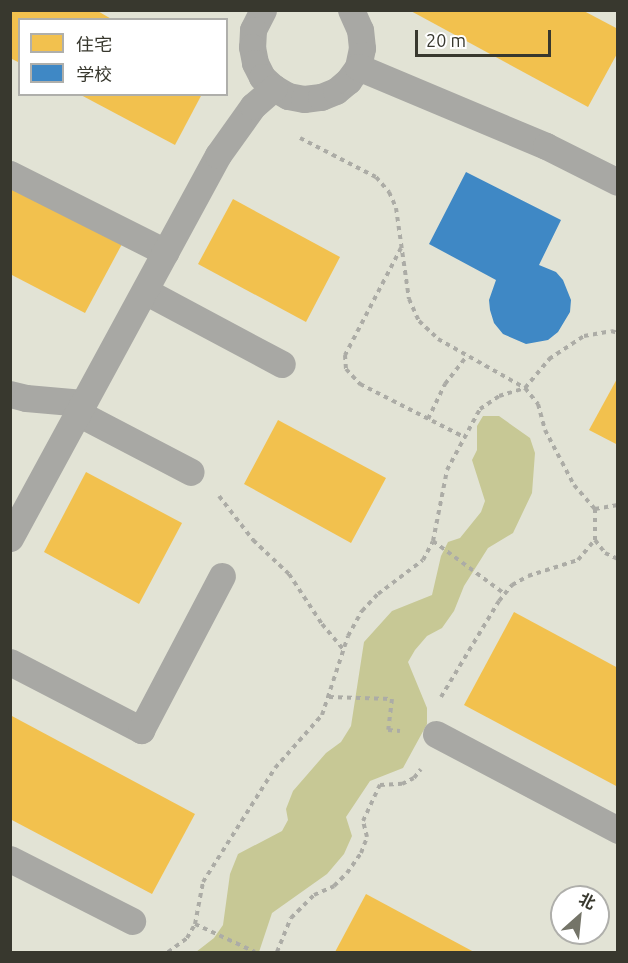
<!DOCTYPE html>
<html>
<head>
<meta charset="utf-8">
<style>
	body { margin:0 }
	#map { position:relative; width:628px; height:963px; overflow:hidden; background:#e2e3d5; font-family:Ubuntu,"Noto Sans SC",sans-serif }
	div>[style] { position:absolute }
	.water>* { inset:0; background:#c7c895 }
	.homes>* { inset:0; background:#f2c14e }
	.schools>* { inset:0; background:#3f88c5 }
	.path>* { height:4px; margin-top:-2px; transform-origin:0; background:repeating-linear-gradient(90deg,#acaca6 0 4.5px,transparent 0 9px) }
	.service>* { height:27px; margin:-13.5px; padding:0 13.5px; transform-origin:13.5px; border-radius:13.5px; background:#a8a8a4 }
	span { translate:-50% -50%; white-space:nowrap; text-align:center; line-height:1.15; -webkit-text-stroke:6px #fff; paint-order:stroke }
	.frame { position:absolute; inset:0; border:12px solid #38382e; pointer-events:none }
	.legend { position:absolute; left:18px; top:18px; width:210px; height:78px; box-sizing:border-box; background:#fff; border:2px solid #afafab; margin:0; padding:8px 10px; list-style:none; font-size:18px; color:#38382e }
	.legend li { display:flex; align-items:center; gap:12px; height:30px }
	.legend b { width:30px; border:2px solid #afafab }
	.north { position:absolute; left:550px; top:885px; width:60px; height:60px; box-sizing:border-box; background:#fff; border:2px solid #afafab; border-radius:50%; rotate:27deg; font-size:16px; font-weight:700; line-height:24px; text-align:center; color:#38382e }
	.north::after { content:''; display:block; margin:auto; width:21px; height:27px; background:#747468; clip-path:polygon(50% 0,100% 100%,50% 72%,0 100%) }
	.scale { position:absolute; left:415px; top:30px; width:136px; height:27px; box-sizing:border-box; border:3px solid #38382e; border-top:0; padding-left:8px; font-size:18px; line-height:21px; white-space:nowrap; color:#38382e; -webkit-text-stroke:4px #fff; paint-order:stroke }
</style>
</head>
<body>
<div id="map">
	<div class="water">
		<div style="clip-path:polygon(483px 416px,499px 416px,530px 438px,535px 453px,532px 493px,513px 533px,488px 548px,464px 586px,454px 611px,442px 628px,427px 636px,415px 650px,408px 662px,427px 708px,427px 724px,403px 768px,370px 781px,346px 817px,352px 836px,344px 854px,327px 874px,272px 913px,259px 952px,196px 952px,214px 938px,223px 925px,230px 874px,238px 854px,282px 831px,288px 820px,286px 809px,293px 791px,326px 753px,341px 742px,351px 726px,364px 642px,392px 611px,432px 595px,441px 556px,448px 542px,460px 538px,481px 512px,485px 501px,472px 460px,477px 450px,477px 426px)"></div>
	</div>
	<div class="homes">
		<div style="clip-path:polygon(10px 10px,96px 10px,113px 20px,20px 20px,20px 63px,10px 58px)"></div>
		<div style="clip-path:polygon(409px 10px,582px 10px,618px 29px,618px 52px,588px 107px)"></div>
		<div style="clip-path:polygon(79px 94px,202px 94px,175px 145px)"></div>
		<div style="clip-path:polygon(10px 168px,129px 231px,85px 313px,10px 274px)"></div>
		<div style="clip-path:polygon(233px 199px,340px 257px,306px 322px,198px 264px)"></div>
		<div style="clip-path:polygon(618px 377px,618px 445px,589px 430px)"></div>
		<div style="clip-path:polygon(278px 420px,386px 478px,351px 543px,244px 484px)"></div>
		<div style="clip-path:polygon(86px 472px,182px 523px,139px 604px,44px 552px)"></div>
		<div style="clip-path:polygon(514px 612px,618px 668px,618px 787px,464px 705px)"></div>
		<div style="clip-path:polygon(10px 715px,195px 814px,152px 894px,10px 819px)"></div>
		<div style="clip-path:polygon(366px 894px,474px 952px,335px 952px)"></div>
	</div>
	<div class="schools">
		<div style="clip-path:polygon(466px 172px,561px 220px,539px 265px,556px 272px,563px 280px,571px 300px,570px 312px,558px 332px,548px 340px,526px 344px,503px 334px,494px 323px,490px 310px,489px 300px,496px 280px,429px 244px)"></div>
	</div>
	<div class="path">
		<div style="left:300px;top:138px;width:85px;rotate:27.2deg"></div>
		<div style="left:376px;top:177px;width:20px;rotate:49deg"></div>
		<div style="left:389px;top:192px;width:17px;rotate:66deg"></div>
		<div style="left:396px;top:208px;width:92px;rotate:81.9deg"></div>
		<div style="left:409px;top:299px;width:24px;rotate:66deg"></div>
		<div style="left:419px;top:321px;width:26px;rotate:43deg"></div>
		<div style="left:438px;top:339px;width:100px;rotate:29.4deg"></div>
		<div style="left:525px;top:388px;width:21px;rotate:51deg"></div>
		<div style="left:538px;top:404px;width:27px;rotate:75deg"></div>
		<div style="left:545px;top:430px;width:62px;rotate:62.2deg"></div>
		<div style="left:574px;top:485px;width:32px;rotate:49deg"></div>
		<div style="left:595px;top:509px;width:31px;rotate:90deg"></div>
		<div style="left:595px;top:540px;width:16px;rotate:52deg"></div>
		<div style="left:605px;top:553px;width:14px;rotate:25deg"></div>
		<div style="left:401px;top:248px;width:121px;rotate:117.6deg"></div>
		<div style="left:345px;top:355px;width:14px;rotate:86deg"></div>
		<div style="left:346px;top:369px;width:21px;rotate:47deg"></div>
		<div style="left:360px;top:384px;width:117px;rotate:27deg"></div>
		<div style="left:428px;top:419px;width:39px;rotate:-64deg"></div>
		<div style="left:445px;top:384px;width:36px;rotate:-52deg"></div>
		<div style="left:219px;top:496px;width:56px;rotate:52.3deg"></div>
		<div style="left:253px;top:540px;width:50px;rotate:43.4deg"></div>
		<div style="left:289px;top:574px;width:60px;rotate:56.6deg"></div>
		<div style="left:322px;top:624px;width:34px;rotate:50deg"></div>
		<div style="left:595px;top:509px;width:23px;rotate:-10deg"></div>
		<div style="left:433px;top:541px;width:89px;rotate:36.4deg"></div>
		<div style="left:329px;top:697px;width:63px;rotate:1.8deg"></div>
		<div style="left:392px;top:699px;width:31px;rotate:97deg"></div>
		<div style="left:388px;top:730px;width:12px;rotate:5deg"></div>
		<div style="left:441px;top:697px;width:112px;rotate:-58.9deg"></div>
		<div style="left:499px;top:601px;width:21px;rotate:-51deg"></div>
		<div style="left:512px;top:585px;width:18px;rotate:-29deg"></div>
		<div style="left:528px;top:576px;width:52px;rotate:-17.7deg"></div>
		<div style="left:578px;top:560px;width:26px;rotate:-50deg"></div>
		<div style="left:195px;top:924px;width:66px;rotate:25deg"></div>
		<div style="left:168px;top:952px;width:24px;rotate:-36deg"></div>
		<div style="left:187px;top:938px;width:16px;rotate:-60deg"></div>
		<div style="left:195px;top:924px;width:43px;rotate:-79.2deg"></div>
		<div style="left:203px;top:882px;width:135px;rotate:-57.7deg"></div>
		<div style="left:275px;top:768px;width:71px;rotate:-48.4deg"></div>
		<div style="left:322px;top:715px;width:83px;rotate:-71.8deg"></div>
		<div style="left:348px;top:636px;width:29px;rotate:-61deg"></div>
		<div style="left:362px;top:611px;width:23px;rotate:-47deg"></div>
		<div style="left:378px;top:594px;width:56px;rotate:-37.1deg"></div>
		<div style="left:423px;top:560px;width:21px;rotate:-62deg"></div>
		<div style="left:433px;top:541px;width:72px;rotate:-78.8deg"></div>
		<div style="left:447px;top:470px;width:69px;rotate:-61.6deg"></div>
		<div style="left:480px;top:409px;width:23px;rotate:-34deg"></div>
		<div style="left:499px;top:396px;width:27px;rotate:-17deg"></div>
		<div style="left:525px;top:388px;width:38px;rotate:-50deg"></div>
		<div style="left:549px;top:359px;width:42px;rotate:-33.3deg"></div>
		<div style="left:584px;top:336px;width:27px;rotate:-10deg"></div>
		<div style="left:611px;top:331px;width:7px;rotate:16deg"></div>
		<div style="left:277px;top:952px;width:37px;rotate:-68deg"></div>
		<div style="left:291px;top:918px;width:33px;rotate:-45deg"></div>
		<div style="left:314px;top:895px;width:22px;rotate:-24deg"></div>
		<div style="left:334px;top:886px;width:18px;rotate:-45deg"></div>
		<div style="left:347px;top:873px;width:24px;rotate:-55deg"></div>
		<div style="left:361px;top:853px;width:17px;rotate:-69deg"></div>
		<div style="left:367px;top:837px;width:16px;rotate:-104deg"></div>
		<div style="left:363px;top:821px;width:40px;rotate:-65deg"></div>
		<div style="left:380px;top:785px;width:22px;rotate:-3deg"></div>
		<div style="left:402px;top:784px;width:13px;rotate:-27deg"></div>
		<div style="left:414px;top:778px;width:11px;rotate:-52deg"></div>
	</div>
	<div class="service">
		<div style="left:263px;top:10px;width:22px;rotate:117deg"></div>
		<div style="left:253px;top:30px;width:17px;rotate:93deg"></div>
		<div style="left:252px;top:47px;width:16px;rotate:79deg"></div>
		<div style="left:255px;top:63px;width:16px;rotate:63deg"></div>
		<div style="left:262px;top:77px;width:16px;rotate:43deg"></div>
		<div style="left:274px;top:88px;width:16px;rotate:30deg"></div>
		<div style="left:288px;top:96px;width:16px;rotate:11deg"></div>
		<div style="left:304px;top:99px;width:17px;rotate:-7deg"></div>
		<div style="left:321px;top:97px;width:16px;rotate:-22deg"></div>
		<div style="left:336px;top:91px;width:16px;rotate:-40deg"></div>
		<div style="left:348px;top:81px;width:17px;rotate:-54deg"></div>
		<div style="left:358px;top:67px;width:19px;rotate:-78deg"></div>
		<div style="left:362px;top:48px;width:18px;rotate:-96deg"></div>
		<div style="left:360px;top:30px;width:22px;rotate:-114deg"></div>
		<div style="left:358px;top:67px;width:204px;rotate:22.8deg"></div>
		<div style="left:546px;top:146px;width:80px;rotate:26.6deg"></div>
		<div style="left:10px;top:174px;width:174px;rotate:26.7deg"></div>
		<div style="left:145px;top:291px;width:155px;rotate:28.1deg"></div>
		<div style="left:10px;top:394px;width:16px;rotate:14deg"></div>
		<div style="left:26px;top:398px;width:57px;rotate:5deg"></div>
		<div style="left:78px;top:413px;width:127px;rotate:27.6deg"></div>
		<div style="left:10px;top:538px;width:436px;rotate:-61.5deg"></div>
		<div style="left:218px;top:155px;width:60px;rotate:-54.5deg"></div>
		<div style="left:253px;top:106px;width:28px;rotate:-41deg"></div>
		<div style="left:10px;top:662px;width:148px;rotate:27.4deg"></div>
		<div style="left:141px;top:730px;width:174px;rotate:-62.3deg"></div>
		<div style="left:436px;top:734px;width:206px;rotate:27.8deg"></div>
		<div style="left:10px;top:859px;width:137px;rotate:26.9deg"></div>
	</div>
	<div class="frame"></div>
	<ul class="legend">
	<li><b style="height:16px;background:#f2c14e"></b>住宅</li>
	<li><b style="height:16px;background:#3f88c5"></b>学校</li>
	</ul>
	<div class="north">北</div>
	<div class="scale">20 m</div>
</div>
</body>
</html>
